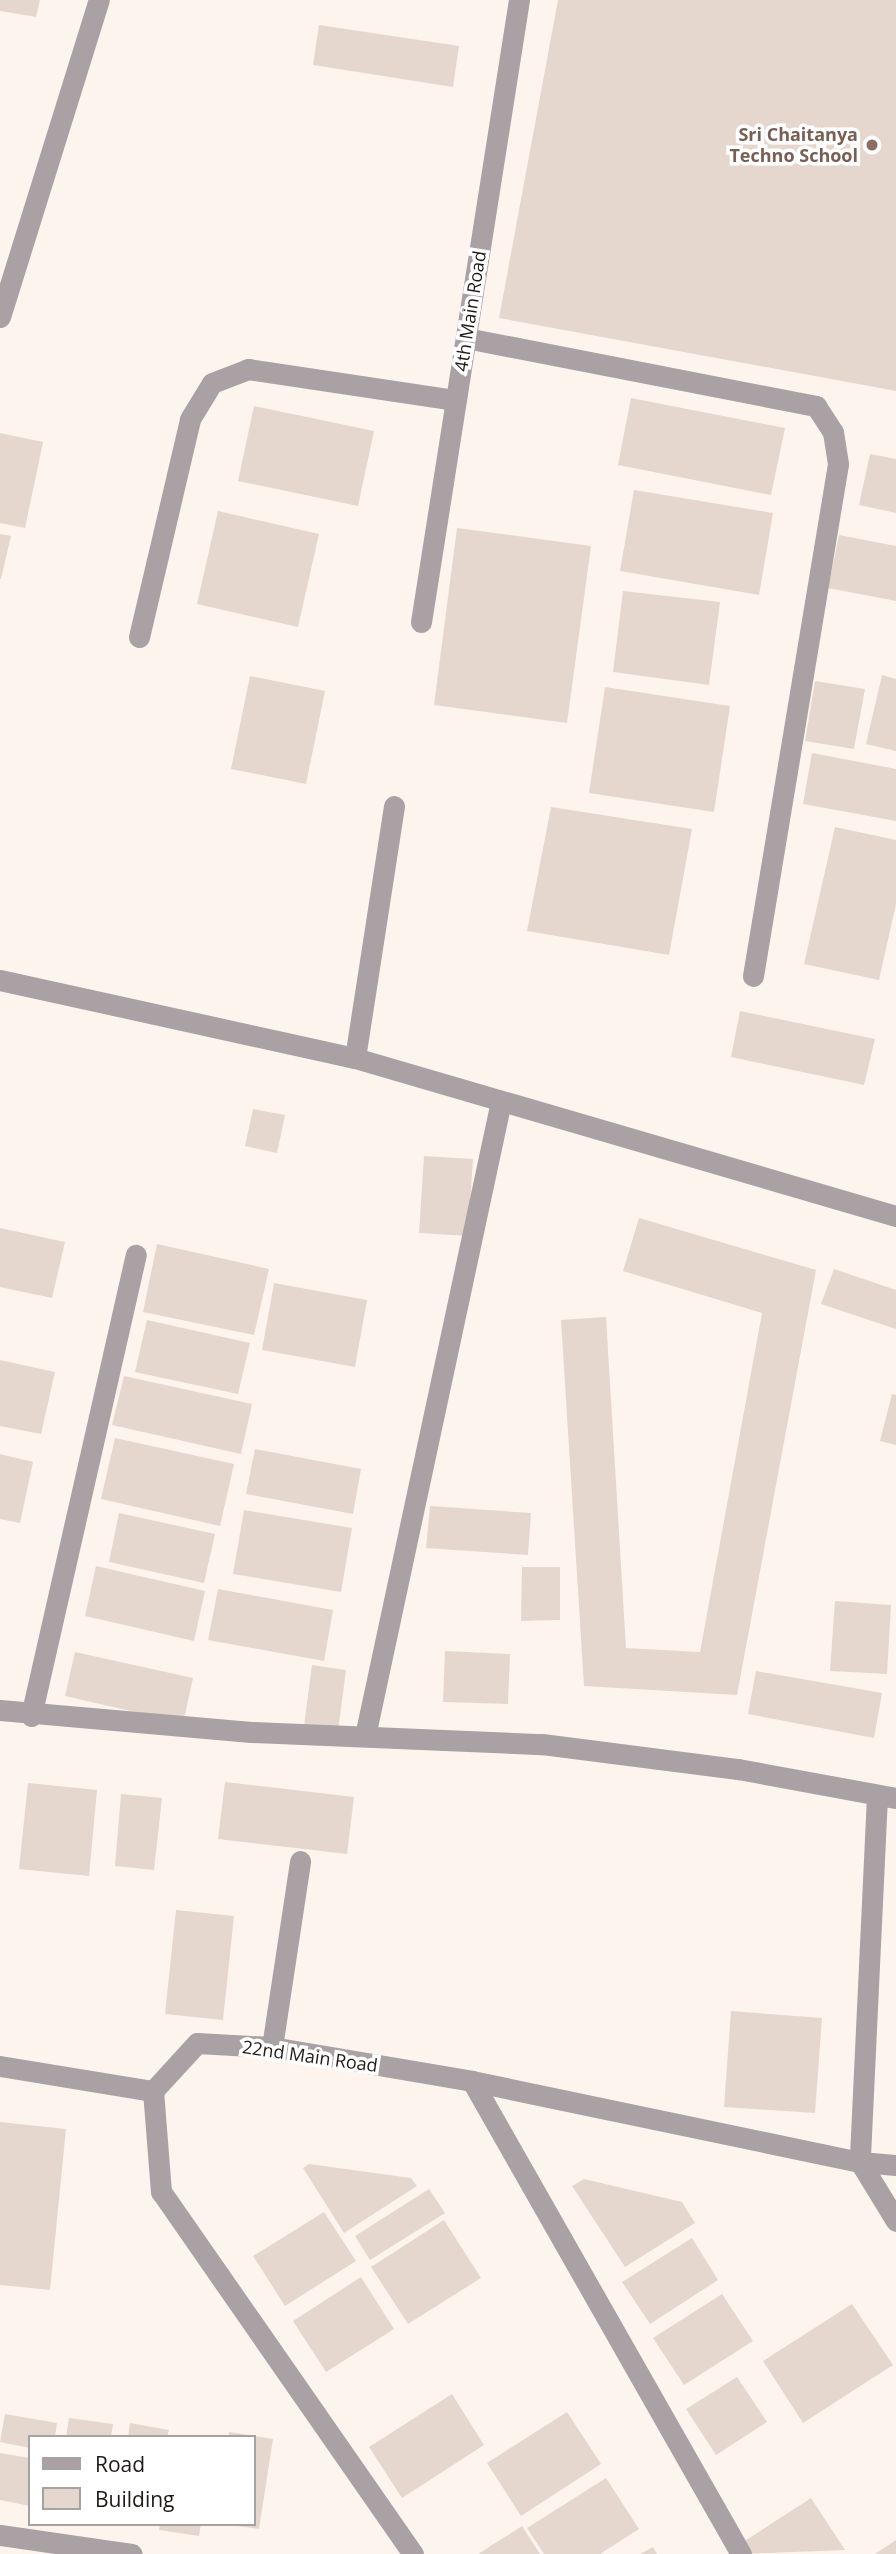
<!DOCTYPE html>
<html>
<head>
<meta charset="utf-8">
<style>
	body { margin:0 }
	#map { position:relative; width:896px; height:2554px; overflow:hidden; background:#fdf4ee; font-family:"Open Sans",sans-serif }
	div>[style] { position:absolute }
	.building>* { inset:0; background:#e6d7ce }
	.lane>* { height:21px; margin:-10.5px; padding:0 10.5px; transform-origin:10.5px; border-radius:10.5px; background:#a9a1a3 }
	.street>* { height:21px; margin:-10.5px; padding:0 10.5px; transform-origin:10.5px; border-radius:10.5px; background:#a9a1a3 }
	.dots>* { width:19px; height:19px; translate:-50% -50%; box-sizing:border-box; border:4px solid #fff; border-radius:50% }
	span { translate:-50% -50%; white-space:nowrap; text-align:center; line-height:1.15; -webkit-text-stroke:7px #fff; paint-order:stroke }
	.education-label { font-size:18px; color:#785e54; font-weight:700 }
	.right { translate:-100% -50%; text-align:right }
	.street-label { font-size:18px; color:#1f1a17 }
	.legend { position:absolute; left:28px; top:2435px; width:228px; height:91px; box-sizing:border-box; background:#fff; border:2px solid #a5a3a2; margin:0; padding:9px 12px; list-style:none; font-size:21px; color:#1f1a17 }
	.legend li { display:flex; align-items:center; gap:14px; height:35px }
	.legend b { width:35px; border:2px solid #a5a3a2 }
</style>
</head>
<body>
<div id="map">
	<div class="building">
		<div style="clip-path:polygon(0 0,40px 0,36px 17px,0 11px)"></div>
		<div style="clip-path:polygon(558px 0,896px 0,896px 391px,499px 318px)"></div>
		<div style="clip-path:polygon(319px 25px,459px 46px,453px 87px,313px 65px)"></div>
		<div style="clip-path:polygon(631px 398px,785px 428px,771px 495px,618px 465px)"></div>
		<div style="clip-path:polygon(254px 406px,374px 431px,358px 506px,238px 481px)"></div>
		<div style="clip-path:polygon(0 433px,43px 442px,25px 528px,0 523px)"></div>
		<div style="clip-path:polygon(870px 454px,896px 459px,896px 513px,859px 505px)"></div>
		<div style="clip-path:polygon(634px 490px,773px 513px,759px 595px,620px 571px)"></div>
		<div style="clip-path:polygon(218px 511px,319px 534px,298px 627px,197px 604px)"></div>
		<div style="clip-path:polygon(457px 528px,591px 546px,567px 723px,434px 705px)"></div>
		<div style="clip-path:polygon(0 534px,11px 536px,1px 579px,0 579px)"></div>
		<div style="clip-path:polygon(839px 535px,896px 546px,896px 601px,828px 588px)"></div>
		<div style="clip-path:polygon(623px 591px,720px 602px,709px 685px,613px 672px)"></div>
		<div style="clip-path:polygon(882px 675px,896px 679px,896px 751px,866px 744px)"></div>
		<div style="clip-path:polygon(250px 676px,325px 691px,306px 784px,231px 769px)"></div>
		<div style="clip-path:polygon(815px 681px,865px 689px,854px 749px,805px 741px)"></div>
		<div style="clip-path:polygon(605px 687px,730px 706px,714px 812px,589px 793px)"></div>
		<div style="clip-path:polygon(812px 753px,896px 769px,896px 821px,803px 804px)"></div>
		<div style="clip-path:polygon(551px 807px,692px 829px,669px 955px,527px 931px)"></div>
		<div style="clip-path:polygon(835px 827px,896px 840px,896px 904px,879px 980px,804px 964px)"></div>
		<div style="clip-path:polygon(740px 1011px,875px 1039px,864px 1085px,731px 1057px)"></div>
		<div style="clip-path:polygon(253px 1109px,285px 1115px,277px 1153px,245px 1146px)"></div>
		<div style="clip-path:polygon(424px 1156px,473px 1159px,468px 1236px,419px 1233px)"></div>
		<div style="clip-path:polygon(639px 1218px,816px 1270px,737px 1695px,584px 1686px,561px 1320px,606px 1317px,626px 1648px,700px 1652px,762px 1313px,623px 1271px)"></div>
		<div style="clip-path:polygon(0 1228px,65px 1242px,52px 1298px,0 1287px)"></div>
		<div style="clip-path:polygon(157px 1244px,269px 1269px,254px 1335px,143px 1312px)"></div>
		<div style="clip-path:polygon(834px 1269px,896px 1290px,896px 1329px,821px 1304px)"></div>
		<div style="clip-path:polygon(274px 1283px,367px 1300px,355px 1367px,262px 1350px)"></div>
		<div style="clip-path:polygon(147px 1320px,250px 1343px,238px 1394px,135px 1372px)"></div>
		<div style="clip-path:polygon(0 1360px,55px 1372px,41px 1434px,0 1426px)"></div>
		<div style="clip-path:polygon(124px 1376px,252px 1404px,241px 1454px,112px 1425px)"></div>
		<div style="clip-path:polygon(892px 1394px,896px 1395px,896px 1445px,880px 1441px)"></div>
		<div style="clip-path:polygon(115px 1438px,234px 1464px,220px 1526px,101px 1499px)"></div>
		<div style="clip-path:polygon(255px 1449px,361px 1469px,353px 1514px,246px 1494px)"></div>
		<div style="clip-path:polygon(0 1454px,33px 1462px,20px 1523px,0 1519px)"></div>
		<div style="clip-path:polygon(430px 1506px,531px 1513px,528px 1555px,426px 1548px)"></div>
		<div style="clip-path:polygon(244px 1510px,352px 1528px,341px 1592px,233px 1574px)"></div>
		<div style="clip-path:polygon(119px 1513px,215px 1534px,204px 1583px,109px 1562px)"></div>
		<div style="clip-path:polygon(96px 1566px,205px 1591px,194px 1641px,85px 1616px)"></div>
		<div style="clip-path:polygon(522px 1567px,560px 1567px,560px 1620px,521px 1621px)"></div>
		<div style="clip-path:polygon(218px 1589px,333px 1610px,324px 1661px,208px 1640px)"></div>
		<div style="clip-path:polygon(835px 1601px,891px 1605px,887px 1674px,830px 1671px)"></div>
		<div style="clip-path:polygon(445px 1651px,510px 1654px,508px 1704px,443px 1702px)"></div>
		<div style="clip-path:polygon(75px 1652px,193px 1678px,183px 1723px,65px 1696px)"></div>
		<div style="clip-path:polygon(312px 1665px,346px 1670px,338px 1731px,304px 1726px)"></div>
		<div style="clip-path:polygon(756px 1671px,882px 1693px,874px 1738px,748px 1714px)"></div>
		<div style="clip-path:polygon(225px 1782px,354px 1797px,347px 1854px,218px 1839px)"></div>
		<div style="clip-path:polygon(28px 1783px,97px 1790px,89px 1876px,19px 1869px)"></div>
		<div style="clip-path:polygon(121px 1794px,162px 1798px,154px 1870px,115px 1866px)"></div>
		<div style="clip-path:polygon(176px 1910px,234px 1916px,223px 2020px,165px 2014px)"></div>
		<div style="clip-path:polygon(731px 2011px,822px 2018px,815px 2113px,724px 2107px)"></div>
		<div style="clip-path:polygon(0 2122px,66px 2129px,50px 2290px,0 2285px)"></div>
		<div style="clip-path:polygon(309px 2164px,411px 2178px,417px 2186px,344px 2233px,303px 2168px)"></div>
		<div style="clip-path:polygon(584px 2179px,682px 2202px,695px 2223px,625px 2267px,572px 2186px)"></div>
		<div style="clip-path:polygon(429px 2189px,445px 2213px,370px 2260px,355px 2236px)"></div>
		<div style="clip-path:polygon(324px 2212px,356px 2261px,285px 2306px,253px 2256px)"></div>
		<div style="clip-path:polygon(444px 2220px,481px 2278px,408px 2324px,371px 2267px)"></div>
		<div style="clip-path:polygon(692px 2238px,718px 2280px,650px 2324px,622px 2282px)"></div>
		<div style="clip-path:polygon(361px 2277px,394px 2329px,326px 2372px,293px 2321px)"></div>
		<div style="clip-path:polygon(722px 2294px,753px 2341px,684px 2385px,653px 2338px)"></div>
		<div style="clip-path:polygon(852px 2304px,893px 2365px,803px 2423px,763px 2361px)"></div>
		<div style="clip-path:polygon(737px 2377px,767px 2422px,716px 2455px,686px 2409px)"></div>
		<div style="clip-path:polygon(452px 2394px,484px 2445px,402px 2498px,369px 2447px)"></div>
		<div style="clip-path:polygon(567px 2412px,601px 2464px,521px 2516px,487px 2463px)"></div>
		<div style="clip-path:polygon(5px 2414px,57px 2423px,55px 2437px,30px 2437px,30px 2448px,0 2442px)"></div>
		<div style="clip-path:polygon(69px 2418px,113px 2424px,111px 2437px,66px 2437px)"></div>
		<div style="clip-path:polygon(130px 2423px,169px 2430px,167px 2437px,128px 2437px)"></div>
		<div style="clip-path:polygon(229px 2432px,249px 2435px,249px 2437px,229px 2437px)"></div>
		<div style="clip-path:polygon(254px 2436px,273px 2439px,259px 2529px,237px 2526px,254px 2524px)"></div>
		<div style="clip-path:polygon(0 2453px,30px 2458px,30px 2506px,0 2500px)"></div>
		<div style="clip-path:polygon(606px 2478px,639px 2529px,600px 2554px,544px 2554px,527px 2528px)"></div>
		<div style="clip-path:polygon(811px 2498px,845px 2550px,741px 2554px,737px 2546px)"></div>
		<div style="clip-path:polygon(160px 2524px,201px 2524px,199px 2536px,159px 2530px)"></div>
		<div style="clip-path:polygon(522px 2526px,540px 2554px,478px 2554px)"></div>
		<div style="clip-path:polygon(896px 2540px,896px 2554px,875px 2554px)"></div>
		<div style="clip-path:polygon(653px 2547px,657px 2554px,640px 2554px)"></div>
	</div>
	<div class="lane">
		<div style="left:139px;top:637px;width:224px;rotate:-76.8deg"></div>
		<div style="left:190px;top:419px;width:42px;rotate:-58.6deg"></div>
		<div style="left:212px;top:383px;width:39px;rotate:-21deg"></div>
		<div style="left:248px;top:369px;width:210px;rotate:8.5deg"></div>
		<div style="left:0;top:2066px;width:155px;rotate:9.3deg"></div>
	</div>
	<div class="street">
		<div style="left:0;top:317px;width:332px;rotate:-72.7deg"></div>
		<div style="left:466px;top:338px;width:357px;rotate:11deg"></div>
		<div style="left:816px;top:406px;width:31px;rotate:57deg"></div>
		<div style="left:833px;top:432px;width:32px;rotate:81deg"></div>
		<div style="left:838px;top:464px;width:519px;rotate:99.43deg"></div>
		<div style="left:421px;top:622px;width:630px;rotate:-81.05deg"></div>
		<div style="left:0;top:980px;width:363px;rotate:12.4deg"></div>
		<div style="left:355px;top:1058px;width:564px;rotate:16.28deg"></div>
		<div style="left:355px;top:1058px;width:255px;rotate:-81.2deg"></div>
		<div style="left:0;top:1710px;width:252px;rotate:5deg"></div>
		<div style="left:251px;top:1732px;width:291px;rotate:2.4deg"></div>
		<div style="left:542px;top:1744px;width:198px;rotate:7.3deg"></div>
		<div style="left:738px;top:1769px;width:161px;rotate:10.4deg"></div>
		<div style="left:31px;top:1716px;width:473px;rotate:-77.2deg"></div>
		<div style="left:365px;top:1736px;width:649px;rotate:-77.91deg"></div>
		<div style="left:877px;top:1796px;width:366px;rotate:92.7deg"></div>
		<div style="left:860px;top:2162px;width:69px;rotate:58.6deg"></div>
		<div style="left:272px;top:2047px;width:188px;rotate:-81.4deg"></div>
		<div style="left:472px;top:2081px;width:544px;rotate:60.37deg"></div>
		<div style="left:0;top:2535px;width:133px;rotate:8.2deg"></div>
		<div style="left:413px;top:2554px;width:441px;rotate:-124.8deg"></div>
		<div style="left:161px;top:2192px;width:101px;rotate:-94.5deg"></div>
		<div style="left:153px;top:2091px;width:65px;rotate:-47.5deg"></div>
		<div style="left:197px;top:2043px;width:75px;rotate:3.1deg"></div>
		<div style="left:272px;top:2047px;width:203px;rotate:9.6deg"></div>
		<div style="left:472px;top:2081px;width:396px;rotate:11.8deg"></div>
		<div style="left:860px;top:2162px;width:36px;rotate:5deg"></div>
	</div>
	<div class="dots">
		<div style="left:872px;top:145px;background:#8d6e63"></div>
	</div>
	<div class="education-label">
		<span class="right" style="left:858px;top:145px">Sri Chaitanya<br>Techno School</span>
	</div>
	<div class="street-label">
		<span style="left:470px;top:311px;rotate:-81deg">4th Main Road</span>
		<span style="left:310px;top:2056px;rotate:8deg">22nd Main Road</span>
	</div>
	<ul class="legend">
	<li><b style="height:9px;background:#a9a1a3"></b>Road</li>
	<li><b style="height:19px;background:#e6d7ce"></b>Building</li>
	</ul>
</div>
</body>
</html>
